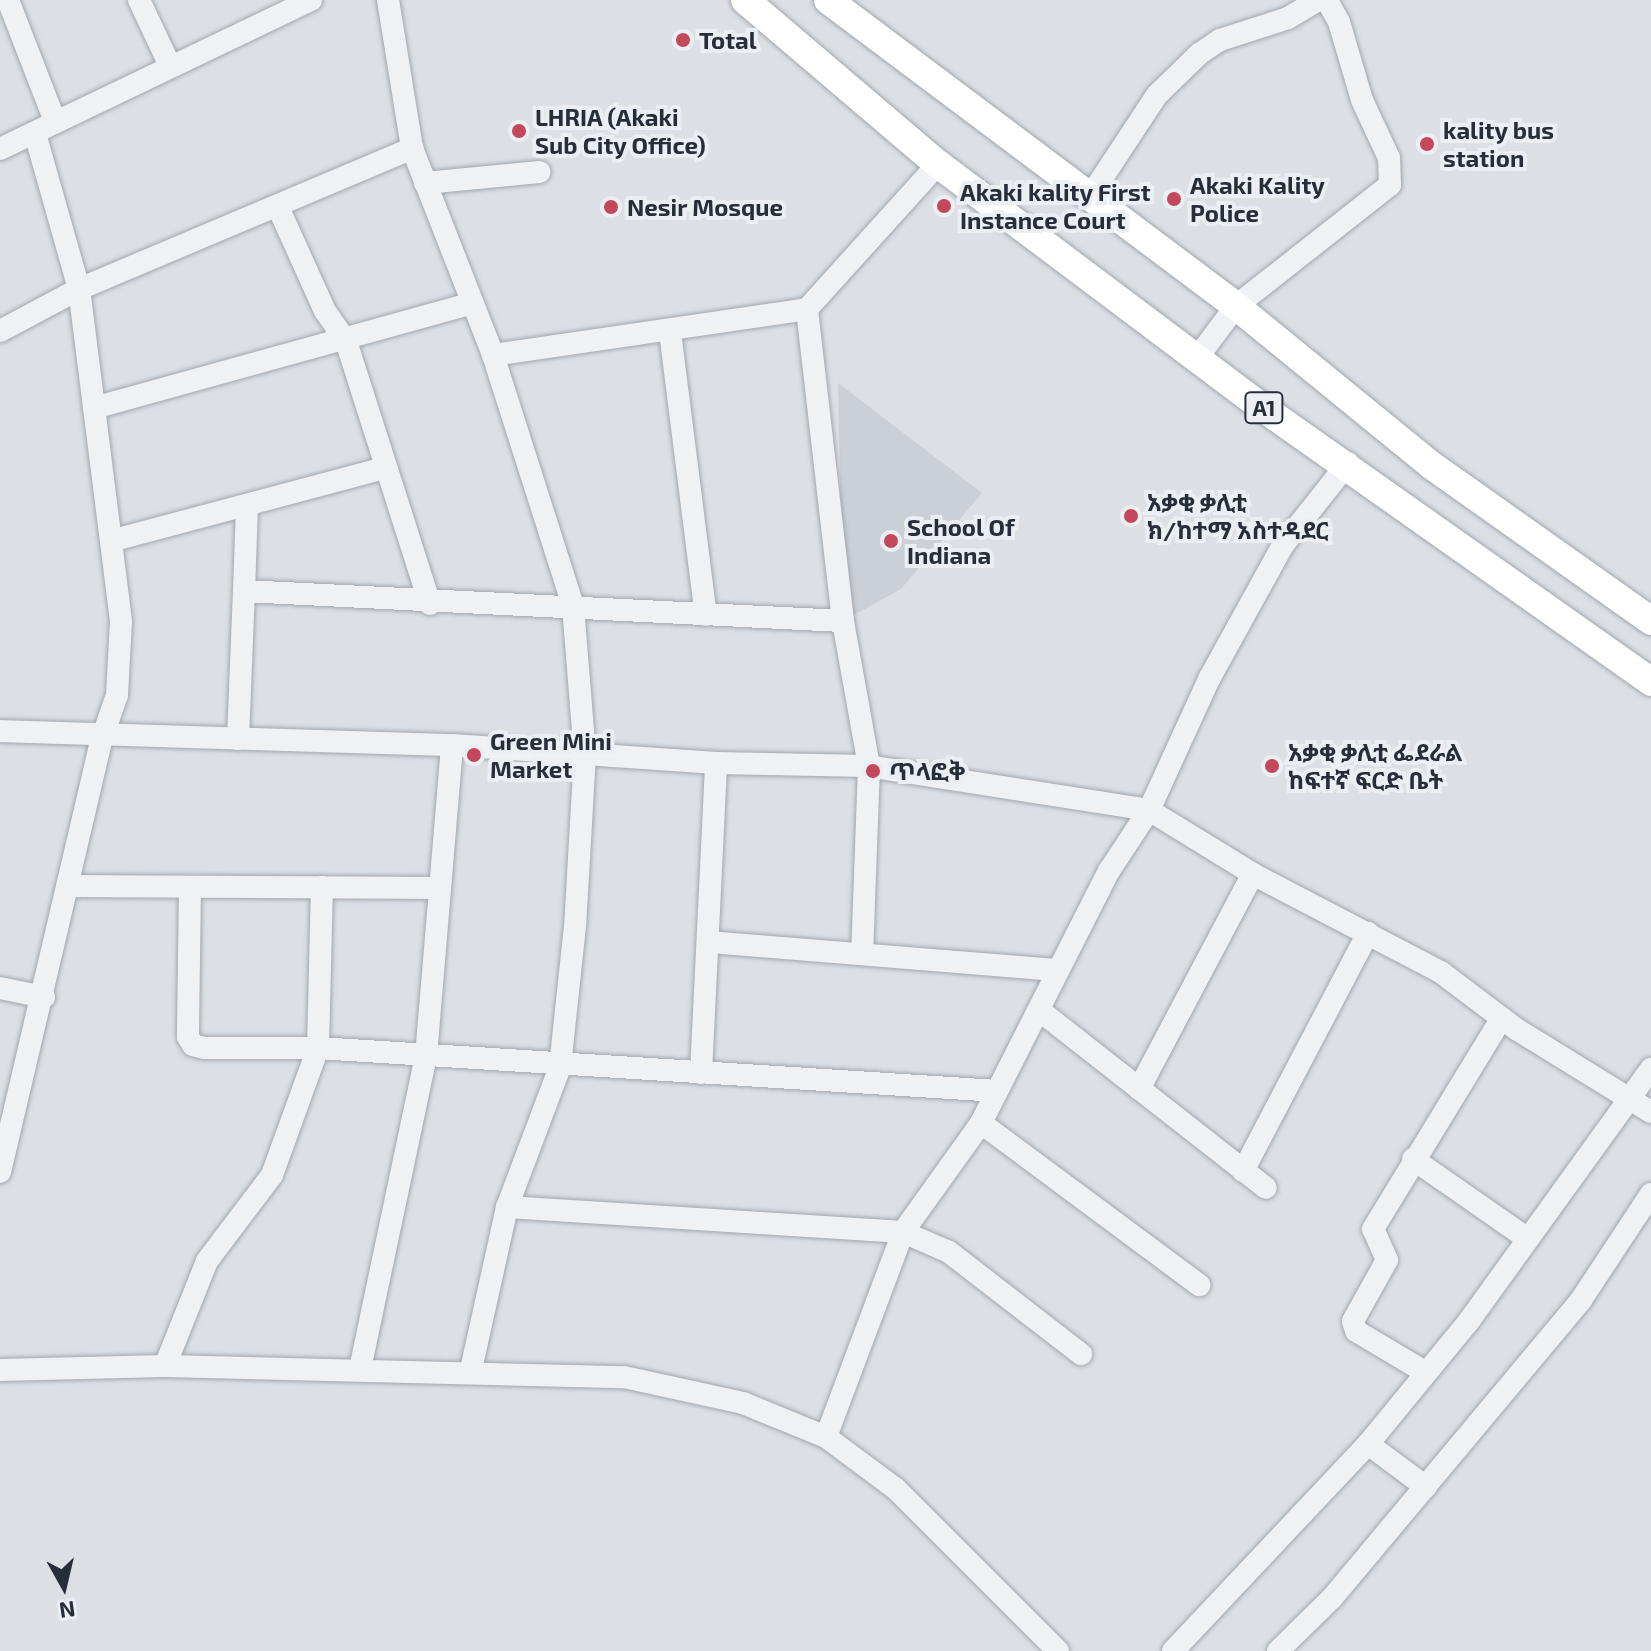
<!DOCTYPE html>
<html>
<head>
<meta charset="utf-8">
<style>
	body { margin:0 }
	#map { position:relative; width:1651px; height:1651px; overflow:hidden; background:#dce0e5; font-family:"Exo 2","Noto Sans Ethiopic",sans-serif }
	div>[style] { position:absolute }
	.built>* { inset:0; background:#cbcfd6 }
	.roads { filter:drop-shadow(0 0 2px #a2a7ae) drop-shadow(0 0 2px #a2a7ae) }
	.minor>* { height:22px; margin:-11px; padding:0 11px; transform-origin:11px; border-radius:11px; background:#eff1f4 }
	.major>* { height:28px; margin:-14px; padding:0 14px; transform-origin:14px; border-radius:14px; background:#fff }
	.dots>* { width:22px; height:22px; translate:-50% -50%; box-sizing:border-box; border:4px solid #ebeff3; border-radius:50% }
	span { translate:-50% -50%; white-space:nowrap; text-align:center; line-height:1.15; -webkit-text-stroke:8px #ebeff3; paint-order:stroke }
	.shield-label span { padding:2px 6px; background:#ebeff3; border:2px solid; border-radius:6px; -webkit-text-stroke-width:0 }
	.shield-label { font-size:22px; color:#272e3a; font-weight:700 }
	.poi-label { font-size:24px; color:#272e3a; font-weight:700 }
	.left { translate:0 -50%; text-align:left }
	.north { position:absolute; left:24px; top:1547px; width:80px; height:80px; -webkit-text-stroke:6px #ebeff3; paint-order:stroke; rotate:172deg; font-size:22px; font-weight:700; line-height:32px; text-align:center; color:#272e3a }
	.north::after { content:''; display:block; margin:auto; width:28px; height:36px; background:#272e3a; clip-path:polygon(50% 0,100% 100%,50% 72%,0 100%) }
</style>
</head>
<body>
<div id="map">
	<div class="built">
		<div style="clip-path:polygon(838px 383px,982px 493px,901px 589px,843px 621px)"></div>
	</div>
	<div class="roads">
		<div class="minor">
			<div style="left:8px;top:0;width:130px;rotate:68.8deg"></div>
			<div style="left:139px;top:0;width:73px;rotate:64.8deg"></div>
			<div style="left:388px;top:0;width:150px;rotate:80.8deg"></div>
			<div style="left:412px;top:148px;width:222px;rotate:68.6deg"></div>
			<div style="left:493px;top:355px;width:263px;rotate:72.3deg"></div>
			<div style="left:573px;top:606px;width:148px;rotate:85.4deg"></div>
			<div style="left:585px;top:754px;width:172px;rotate:93.3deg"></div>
			<div style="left:575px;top:926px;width:142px;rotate:96.1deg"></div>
			<div style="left:560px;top:1067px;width:150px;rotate:110.7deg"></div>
			<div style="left:507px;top:1207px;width:167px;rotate:102.5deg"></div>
			<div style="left:0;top:149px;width:345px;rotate:-25.6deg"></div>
			<div style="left:425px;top:183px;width:115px;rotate:-5.5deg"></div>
			<div style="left:1091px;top:195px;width:120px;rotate:-56.6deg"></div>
			<div style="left:1157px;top:95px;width:59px;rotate:-44.3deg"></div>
			<div style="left:1199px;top:54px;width:25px;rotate:-34deg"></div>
			<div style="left:1220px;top:40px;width:71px;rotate:-17.9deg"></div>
			<div style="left:1288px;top:18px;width:35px;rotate:-31deg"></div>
			<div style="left:278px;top:207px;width:114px;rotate:65.7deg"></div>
			<div style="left:325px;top:311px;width:37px;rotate:55deg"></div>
			<div style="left:346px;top:341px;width:276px;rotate:72.3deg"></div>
			<div style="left:0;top:331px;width:89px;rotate:-28deg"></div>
			<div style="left:79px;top:289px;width:362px;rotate:-22.9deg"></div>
			<div style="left:670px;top:332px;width:285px;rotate:82.8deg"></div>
			<div style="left:493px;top:355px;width:317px;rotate:-8.3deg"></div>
			<div style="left:1197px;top:358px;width:65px;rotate:-53.1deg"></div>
			<div style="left:1236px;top:306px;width:196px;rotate:-38.2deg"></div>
			<div style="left:1390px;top:185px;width:27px;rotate:-92deg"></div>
			<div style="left:1389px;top:158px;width:64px;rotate:-115deg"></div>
			<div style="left:1362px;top:100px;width:81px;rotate:-106.4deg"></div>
			<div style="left:1339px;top:22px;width:25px;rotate:-119deg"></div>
			<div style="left:94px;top:408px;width:392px;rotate:-15.5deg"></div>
			<div style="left:1348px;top:463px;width:105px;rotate:128.4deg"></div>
			<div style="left:1283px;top:545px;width:151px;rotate:118.9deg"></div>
			<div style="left:1210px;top:677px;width:146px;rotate:114.6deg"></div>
			<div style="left:1149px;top:810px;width:122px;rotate:31.6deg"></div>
			<div style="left:1253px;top:874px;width:213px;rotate:27.6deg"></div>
			<div style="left:1442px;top:973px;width:93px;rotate:37.1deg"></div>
			<div style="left:1516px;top:1029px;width:158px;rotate:31.6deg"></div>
			<div style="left:114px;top:540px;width:280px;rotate:-14.9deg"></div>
			<div style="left:244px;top:591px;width:84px;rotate:-88deg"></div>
			<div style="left:0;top:731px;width:452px;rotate:1.8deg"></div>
			<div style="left:452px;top:745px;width:265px;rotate:3.9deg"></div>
			<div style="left:716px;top:763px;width:153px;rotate:1.1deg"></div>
			<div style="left:869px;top:766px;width:147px;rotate:-100.2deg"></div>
			<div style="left:843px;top:621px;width:314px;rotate:-96.6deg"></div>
			<div style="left:807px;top:309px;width:195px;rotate:-47.9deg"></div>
			<div style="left:238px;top:739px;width:148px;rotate:-87.7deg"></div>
			<div style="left:244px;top:591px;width:600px;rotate:2.87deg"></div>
			<div style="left:68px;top:886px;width:371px;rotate:0.3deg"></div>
			<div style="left:190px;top:887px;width:150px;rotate:90.8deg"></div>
			<div style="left:188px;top:1037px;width:9px;rotate:58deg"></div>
			<div style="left:193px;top:1045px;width:11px;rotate:15deg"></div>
			<div style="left:204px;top:1048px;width:114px"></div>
			<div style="left:318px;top:1048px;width:161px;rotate:-88.6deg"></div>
			<div style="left:709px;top:942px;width:350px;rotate:4.6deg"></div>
			<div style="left:0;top:988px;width:45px;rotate:11.6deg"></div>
			<div style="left:1039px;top:1010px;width:288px;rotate:38.1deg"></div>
			<div style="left:701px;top:1073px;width:310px;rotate:-87.2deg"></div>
			<div style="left:1139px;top:1089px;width:243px;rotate:-62.1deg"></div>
			<div style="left:981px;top:1123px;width:272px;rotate:36.6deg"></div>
			<div style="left:1413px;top:1159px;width:140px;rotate:34.8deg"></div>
			<div style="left:1243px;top:1171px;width:269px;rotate:-62.3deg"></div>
			<div style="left:0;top:1172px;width:446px;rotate:-76.8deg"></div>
			<div style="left:102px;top:738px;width:46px;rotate:-70.8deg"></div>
			<div style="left:117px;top:695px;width:74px;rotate:-86.9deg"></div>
			<div style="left:121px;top:621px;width:335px;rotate:-97.2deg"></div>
			<div style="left:79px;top:289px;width:162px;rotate:-105.8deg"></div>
			<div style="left:507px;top:1207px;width:397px;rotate:3.6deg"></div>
			<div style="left:903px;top:1232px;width:50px;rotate:23.5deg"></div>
			<div style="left:949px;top:1252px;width:167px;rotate:37.7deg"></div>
			<div style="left:165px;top:1366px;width:113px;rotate:-68.2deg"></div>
			<div style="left:207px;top:1261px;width:108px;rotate:-52.9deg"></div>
			<div style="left:272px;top:1175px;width:135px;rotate:-70.1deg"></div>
			<div style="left:318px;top:1048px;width:680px;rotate:3.62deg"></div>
			<div style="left:360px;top:1369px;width:320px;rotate:-78.1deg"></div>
			<div style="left:426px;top:1056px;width:312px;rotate:-85.2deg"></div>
			<div style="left:0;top:1370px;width:165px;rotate:-1.4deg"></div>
			<div style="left:165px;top:1366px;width:459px;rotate:1.4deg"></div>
			<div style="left:624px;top:1377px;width:122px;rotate:12.3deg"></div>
			<div style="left:743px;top:1403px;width:90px;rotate:22.3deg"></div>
			<div style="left:826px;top:1437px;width:87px;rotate:36.6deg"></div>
			<div style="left:896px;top:1489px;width:229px;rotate:45deg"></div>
			<div style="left:1425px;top:1372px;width:80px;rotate:-149.3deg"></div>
			<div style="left:1356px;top:1331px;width:10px;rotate:-107deg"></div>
			<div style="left:1353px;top:1321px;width:70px;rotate:-60.9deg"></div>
			<div style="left:1387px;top:1260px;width:34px;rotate:-114deg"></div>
			<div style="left:1373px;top:1229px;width:247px;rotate:-58.6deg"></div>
			<div style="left:826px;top:1437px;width:219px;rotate:-69.4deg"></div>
			<div style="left:903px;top:1232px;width:134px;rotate:-54.4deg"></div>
			<div style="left:981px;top:1123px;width:283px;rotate:-63.1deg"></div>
			<div style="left:1109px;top:871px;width:73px;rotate:-56.7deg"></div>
			<div style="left:1149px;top:810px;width:283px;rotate:-171.1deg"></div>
			<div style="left:869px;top:766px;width:188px;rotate:92.1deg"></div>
			<div style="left:1368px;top:1444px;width:72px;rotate:36.6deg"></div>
			<div style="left:1173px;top:1651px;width:284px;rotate:-46.7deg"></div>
			<div style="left:1368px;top:1444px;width:159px;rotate:-50.6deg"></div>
			<div style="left:1469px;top:1321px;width:311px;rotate:-54.2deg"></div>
			<div style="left:1278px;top:1651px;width:76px;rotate:-44.5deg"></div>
			<div style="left:1332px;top:1598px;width:388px;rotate:-50.1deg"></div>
			<div style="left:1581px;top:1300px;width:127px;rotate:-56.6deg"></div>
		</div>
		<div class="major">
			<div style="left:745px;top:0;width:253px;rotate:40.4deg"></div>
			<div style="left:938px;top:164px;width:398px;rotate:36.9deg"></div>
			<div style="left:1256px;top:403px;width:484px;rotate:35.2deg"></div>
			<div style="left:828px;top:0;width:510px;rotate:36.87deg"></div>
			<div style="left:1236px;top:306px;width:252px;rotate:39.2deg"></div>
			<div style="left:1431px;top:465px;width:270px;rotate:35.3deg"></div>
		</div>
	</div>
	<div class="dots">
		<div style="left:683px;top:40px;background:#c3485b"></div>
		<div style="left:519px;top:131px;background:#c3485b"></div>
		<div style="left:1427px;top:144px;background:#c3485b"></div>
		<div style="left:1174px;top:199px;background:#c3485b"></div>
		<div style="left:944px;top:206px;background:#c3485b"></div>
		<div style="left:611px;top:207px;background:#c3485b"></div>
		<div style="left:1131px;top:516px;background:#c3485b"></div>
		<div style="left:891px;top:541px;background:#c3485b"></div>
		<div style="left:474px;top:755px;background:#c3485b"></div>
		<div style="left:1272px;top:766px;background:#c3485b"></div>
		<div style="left:873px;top:771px;background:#c3485b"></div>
	</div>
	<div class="shield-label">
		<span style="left:1264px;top:408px">A1</span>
	</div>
	<div class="poi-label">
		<span class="left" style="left:699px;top:40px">Total</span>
		<span class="left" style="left:535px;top:131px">LHRIA (Akaki<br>Sub City Office)</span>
		<span class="left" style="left:1443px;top:144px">kality bus<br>station</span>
		<span class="left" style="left:1190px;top:199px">Akaki Kality<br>Police</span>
		<span class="left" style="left:960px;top:206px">Akaki kality First<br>Instance Court</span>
		<span class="left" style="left:627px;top:207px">Nesir Mosque</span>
		<span class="left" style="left:1147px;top:516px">አቃቂ ቃሊቲ<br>ክ/ከተማ አስተዳደር</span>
		<span class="left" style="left:907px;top:541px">School Of<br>Indiana</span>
		<span class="left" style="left:490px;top:755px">Green Mini<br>Market</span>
		<span class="left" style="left:1288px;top:766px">አቃቂ ቃሊቲ ፌደራል<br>ከፍተኛ ፍርድ ቤት</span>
		<span class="left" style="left:889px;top:771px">ጥላፎቅ</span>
	</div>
	<div class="north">N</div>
</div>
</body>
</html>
